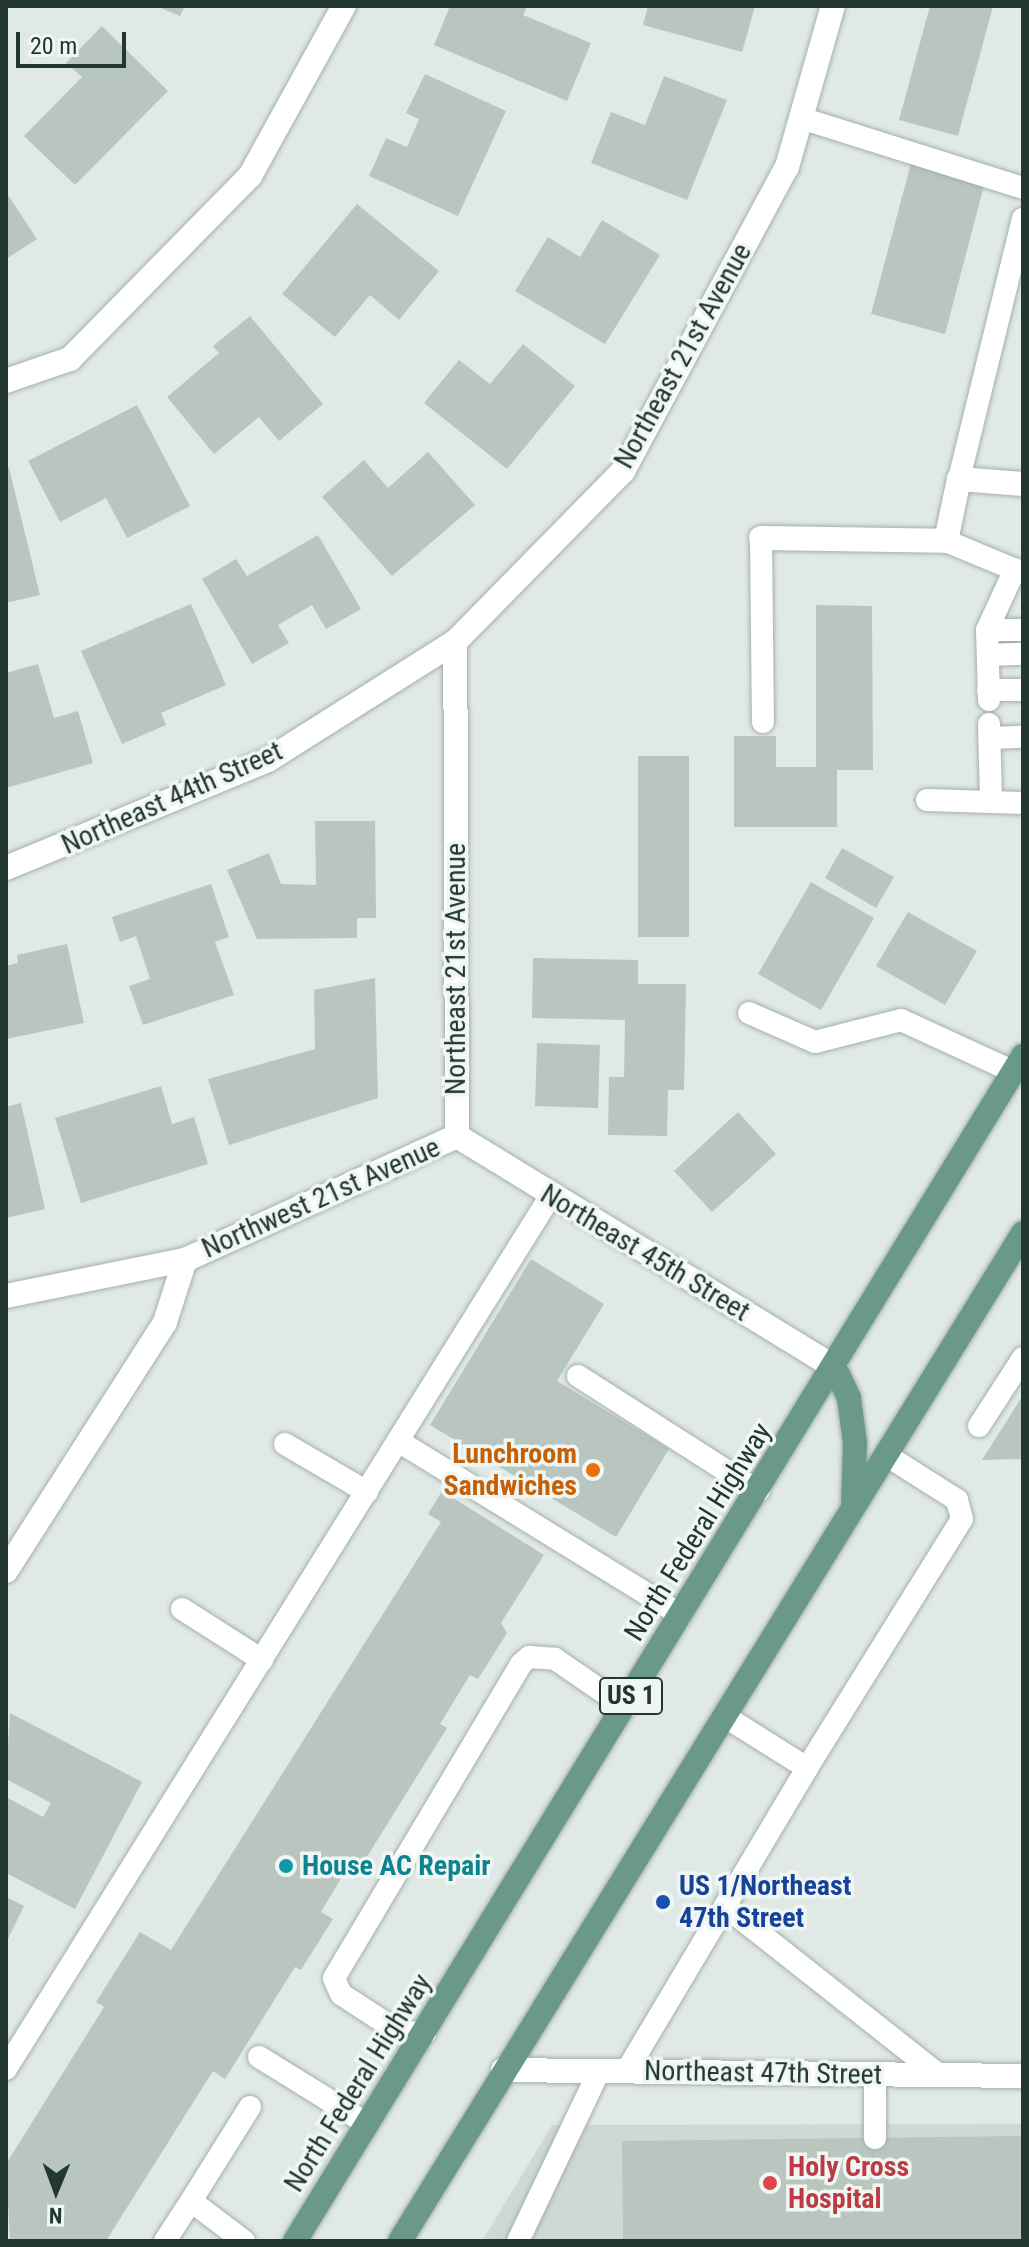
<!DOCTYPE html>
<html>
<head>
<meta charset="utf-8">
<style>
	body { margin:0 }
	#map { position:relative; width:1029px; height:2247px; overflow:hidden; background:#e0e9e5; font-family:"Roboto Condensed",sans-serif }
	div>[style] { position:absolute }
	.built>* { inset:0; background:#cfd9d4 }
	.building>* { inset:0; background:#b9c6c0 }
	.roads { filter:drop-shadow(0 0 2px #a4b0ab) drop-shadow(0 0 2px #a4b0ab) }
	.lane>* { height:22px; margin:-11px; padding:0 11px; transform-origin:11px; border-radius:11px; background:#fff }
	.street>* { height:24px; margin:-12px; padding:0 12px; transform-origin:12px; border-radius:12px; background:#fff }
	.primary>* { height:24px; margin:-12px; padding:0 12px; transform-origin:12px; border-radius:12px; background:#6a998b }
	.dots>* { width:22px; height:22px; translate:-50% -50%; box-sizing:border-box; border:4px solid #f0f6f3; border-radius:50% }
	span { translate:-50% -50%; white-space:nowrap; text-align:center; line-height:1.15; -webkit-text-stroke:7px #f0f6f3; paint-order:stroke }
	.shield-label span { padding:2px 6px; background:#f0f6f3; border:2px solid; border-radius:6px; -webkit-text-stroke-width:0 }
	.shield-label { font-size:26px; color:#233731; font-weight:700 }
	.street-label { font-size:28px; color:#233731 }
	.food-label { font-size:28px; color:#c56008; font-weight:700 }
	.right { translate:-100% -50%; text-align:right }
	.culture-label { font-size:28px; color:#0d838f; font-weight:700 }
	.left { translate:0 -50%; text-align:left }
	.transit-label { font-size:28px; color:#164399; font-weight:700 }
	.health-label { font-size:28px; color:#be3a42; font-weight:700 }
	.frame { position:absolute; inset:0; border:8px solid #233731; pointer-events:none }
	.north { position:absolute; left:16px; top:2151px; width:80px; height:80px; -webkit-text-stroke:6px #f0f6f3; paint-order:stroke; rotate:181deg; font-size:22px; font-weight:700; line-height:32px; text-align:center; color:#233731 }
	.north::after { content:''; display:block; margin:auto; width:28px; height:36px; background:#233731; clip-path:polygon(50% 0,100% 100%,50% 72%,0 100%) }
	.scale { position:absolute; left:16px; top:32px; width:110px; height:36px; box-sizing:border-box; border:4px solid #233731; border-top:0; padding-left:10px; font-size:24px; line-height:28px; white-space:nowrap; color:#233731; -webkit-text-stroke:6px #f0f6f3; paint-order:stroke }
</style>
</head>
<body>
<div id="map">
	<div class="built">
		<div style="clip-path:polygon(1023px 2124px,1023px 2241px,482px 2241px,552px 2125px)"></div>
	</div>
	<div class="building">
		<div style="clip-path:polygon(156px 6px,185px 6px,180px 16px)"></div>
		<div style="clip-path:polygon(450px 6px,527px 6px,523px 15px,591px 43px,567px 101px,434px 45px)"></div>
		<div style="clip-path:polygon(648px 6px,755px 6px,742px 52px,643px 25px)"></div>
		<div style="clip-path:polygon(930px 6px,993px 6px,958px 136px,899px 120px)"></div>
		<div style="clip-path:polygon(102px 26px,168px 91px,75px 185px,24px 136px,82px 77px,66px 63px)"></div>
		<div style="clip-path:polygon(425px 74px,506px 111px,458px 216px,369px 176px,386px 138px,407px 147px,419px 119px,406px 113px)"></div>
		<div style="clip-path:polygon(664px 76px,727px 100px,687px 200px,591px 163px,611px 112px,645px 125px)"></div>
		<div style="clip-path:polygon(911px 163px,985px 182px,945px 334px,871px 314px)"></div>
		<div style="clip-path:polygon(6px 192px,37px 239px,6px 259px)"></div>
		<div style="clip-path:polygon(357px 204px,439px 271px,399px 320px,370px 295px,335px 337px,282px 294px)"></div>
		<div style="clip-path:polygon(602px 220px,660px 255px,605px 344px,515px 291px,548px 237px,580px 257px)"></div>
		<div style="clip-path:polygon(250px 316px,323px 404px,279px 441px,259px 417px,214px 454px,167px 397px,219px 353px,213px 346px)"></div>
		<div style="clip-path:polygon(523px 344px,575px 386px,507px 469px,424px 403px,459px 360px,490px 384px)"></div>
		<div style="clip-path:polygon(137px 405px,190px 506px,127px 538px,106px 498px,60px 522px,28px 461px)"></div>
		<div style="clip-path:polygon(428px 452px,475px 505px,392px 576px,322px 497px,364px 460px,388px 488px)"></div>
		<div style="clip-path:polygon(9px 468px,40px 595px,6px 603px,6px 469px)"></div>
		<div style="clip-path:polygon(318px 535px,361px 609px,326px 629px,312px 605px,278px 625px,289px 643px,252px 664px,202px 579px,236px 559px,247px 576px)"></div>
		<div style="clip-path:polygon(191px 604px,226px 685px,161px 713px,166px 725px,122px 744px,81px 651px)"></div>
		<div style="clip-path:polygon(816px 605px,872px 606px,873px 770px,837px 770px,837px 827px,734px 827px,734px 736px,776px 736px,776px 767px,816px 767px)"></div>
		<div style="clip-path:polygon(38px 664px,54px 718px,78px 711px,93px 763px,6px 788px,6px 673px)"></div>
		<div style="clip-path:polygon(638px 756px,689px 756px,689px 937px,638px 937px)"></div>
		<div style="clip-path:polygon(315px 821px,375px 821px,376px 918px,357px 918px,357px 938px,257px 939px,227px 870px,269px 853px,281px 884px,316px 885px)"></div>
		<div style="clip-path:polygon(842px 848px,894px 877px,876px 908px,825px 878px)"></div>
		<div style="clip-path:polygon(811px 882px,874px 918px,821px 1010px,758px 974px)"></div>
		<div style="clip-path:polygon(211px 884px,229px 937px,215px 942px,234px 995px,143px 1025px,129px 986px,150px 979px,136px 936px,120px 942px,112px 917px)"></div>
		<div style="clip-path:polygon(908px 912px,977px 951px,945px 1005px,876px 966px)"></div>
		<div style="clip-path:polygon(67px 944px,84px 1023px,6px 1039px,6px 966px,18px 963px,17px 955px)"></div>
		<div style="clip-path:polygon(533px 958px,638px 960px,638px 984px,686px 984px,684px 1090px,668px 1090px,667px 1136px,608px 1135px,609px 1077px,624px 1077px,625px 1020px,532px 1018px)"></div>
		<div style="clip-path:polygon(375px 978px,378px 1098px,229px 1145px,208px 1079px,315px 1049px,314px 990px)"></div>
		<div style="clip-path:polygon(537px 1043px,600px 1045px,598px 1108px,535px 1106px)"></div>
		<div style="clip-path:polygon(161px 1086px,172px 1124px,194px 1117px,208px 1164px,81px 1203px,55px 1118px)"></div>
		<div style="clip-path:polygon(21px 1103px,45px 1209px,6px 1218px,6px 1107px)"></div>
		<div style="clip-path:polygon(738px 1112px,776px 1154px,712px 1212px,674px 1171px)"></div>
		<div style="clip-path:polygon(531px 1259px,604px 1304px,557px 1381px,669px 1449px,616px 1537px,430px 1425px)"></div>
		<div style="clip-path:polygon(1023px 1395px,1023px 1459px,982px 1460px)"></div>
		<div style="clip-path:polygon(442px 1491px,544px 1555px,501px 1623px,507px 1633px,478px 1679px,470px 1675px,440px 1724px,447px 1728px,360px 1868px,349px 1865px,321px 1912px,333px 1919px,301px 1970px,295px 1967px,225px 2079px,213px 2071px,106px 2241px,10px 2241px,6px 2164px,104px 2007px,96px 2002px,140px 1932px,171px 1950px,441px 1522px,428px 1514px)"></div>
		<div style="clip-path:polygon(10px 1713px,142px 1782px,75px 1909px,6px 1873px,6px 1797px,43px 1817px,51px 1803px,6px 1779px)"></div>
		<div style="clip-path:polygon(6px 1897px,24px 1906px,6px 1943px)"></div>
		<div style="clip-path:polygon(1023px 2136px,1023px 2241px,623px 2241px,622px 2141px)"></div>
	</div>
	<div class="roads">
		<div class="lane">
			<div style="left:801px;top:118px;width:233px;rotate:17.5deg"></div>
			<div style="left:959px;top:479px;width:268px;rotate:-76.2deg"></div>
			<div style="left:761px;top:538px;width:184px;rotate:89.4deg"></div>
			<div style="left:946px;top:541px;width:83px;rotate:22.6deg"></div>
			<div style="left:987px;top:630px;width:36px"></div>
			<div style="left:988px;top:655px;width:35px;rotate:-2deg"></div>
			<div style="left:988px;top:690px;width:35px"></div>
			<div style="left:989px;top:700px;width:70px;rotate:-91.6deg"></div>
			<div style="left:987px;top:630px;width:67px;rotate:-65.3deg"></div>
			<div style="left:989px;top:724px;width:76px;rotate:88.5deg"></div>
			<div style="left:990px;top:738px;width:33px;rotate:-2deg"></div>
			<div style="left:927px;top:800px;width:96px;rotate:1.8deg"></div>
			<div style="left:749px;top:1013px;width:72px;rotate:23.7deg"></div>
			<div style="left:815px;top:1042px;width:89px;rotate:-14.3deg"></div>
			<div style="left:901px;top:1020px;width:124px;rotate:24.7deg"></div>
			<div style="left:578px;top:1376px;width:214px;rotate:32.6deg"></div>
			<div style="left:979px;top:1426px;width:81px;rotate:-57.1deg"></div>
			<div style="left:398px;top:1441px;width:332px;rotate:31.6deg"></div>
			<div style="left:285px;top:1444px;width:95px;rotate:30.3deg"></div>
			<div style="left:182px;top:1609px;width:95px;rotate:32.5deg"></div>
			<div style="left:807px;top:1768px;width:293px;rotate:-58.1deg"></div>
			<div style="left:962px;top:1519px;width:20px;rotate:-105deg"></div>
			<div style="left:957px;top:1500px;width:84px;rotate:-147.6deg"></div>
			<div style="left:725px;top:1906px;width:273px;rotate:38.3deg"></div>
			<div style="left:425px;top:2033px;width:26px;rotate:-178deg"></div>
			<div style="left:399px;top:2032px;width:69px;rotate:-146.8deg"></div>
			<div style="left:341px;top:1994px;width:17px;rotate:-114deg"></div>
			<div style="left:334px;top:1978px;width:365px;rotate:-59.2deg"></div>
			<div style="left:521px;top:1664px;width:11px;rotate:-41deg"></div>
			<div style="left:529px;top:1657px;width:26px;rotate:4deg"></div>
			<div style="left:555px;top:1659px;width:85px;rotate:34.4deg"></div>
			<div style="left:259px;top:2057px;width:127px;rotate:31.8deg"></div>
			<div style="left:6px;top:2069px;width:1030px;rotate:-58.05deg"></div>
			<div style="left:626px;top:2072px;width:354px;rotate:-59.2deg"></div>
			<div style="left:807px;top:1768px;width:98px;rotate:-147.9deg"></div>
			<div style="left:875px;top:2138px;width:64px;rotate:-90deg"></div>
			<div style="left:165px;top:2241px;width:48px;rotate:-57deg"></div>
			<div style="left:244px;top:2241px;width:66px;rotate:-143deg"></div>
			<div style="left:191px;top:2201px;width:111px;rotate:-57.9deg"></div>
			<div style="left:518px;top:2241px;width:188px;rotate:-64.5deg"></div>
		</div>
		<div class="street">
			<div style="left:6px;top:381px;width:68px;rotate:-19deg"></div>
			<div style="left:70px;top:359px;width:257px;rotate:-45.5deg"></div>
			<div style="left:250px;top:176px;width:194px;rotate:-61.1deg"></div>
			<div style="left:761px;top:538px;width:185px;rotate:0.9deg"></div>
			<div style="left:946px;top:541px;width:63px;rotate:-78.2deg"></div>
			<div style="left:959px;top:479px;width:64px;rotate:4.5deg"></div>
			<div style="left:6px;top:868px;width:283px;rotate:-22.4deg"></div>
			<div style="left:268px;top:760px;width:221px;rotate:-32.3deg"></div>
			<div style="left:457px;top:1136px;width:494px;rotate:-90.2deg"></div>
			<div style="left:455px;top:642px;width:240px;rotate:-45.5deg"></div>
			<div style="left:623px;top:471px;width:345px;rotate:-61.7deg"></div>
			<div style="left:787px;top:167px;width:167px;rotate:-74.1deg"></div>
			<div style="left:457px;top:1136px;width:444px;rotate:31.5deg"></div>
			<div style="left:6px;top:1296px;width:183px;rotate:-11.4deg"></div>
			<div style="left:185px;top:1260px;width:299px;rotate:-24.5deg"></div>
			<div style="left:6px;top:1571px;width:295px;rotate:-57.4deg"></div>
			<div style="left:165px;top:1322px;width:65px;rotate:-72.1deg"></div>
			<div style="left:503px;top:2070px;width:520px;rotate:0.66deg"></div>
		</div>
		<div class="primary">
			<div style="left:835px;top:1368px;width:33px;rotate:65deg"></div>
			<div style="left:849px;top:1398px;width:45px;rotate:82.4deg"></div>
			<div style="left:855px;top:1443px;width:64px;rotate:91.8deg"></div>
			<div style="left:295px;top:2241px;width:1391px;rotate:-58.44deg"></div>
			<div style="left:400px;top:2241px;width:1185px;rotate:-58.28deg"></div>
		</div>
	</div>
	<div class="dots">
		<div style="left:593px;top:1470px;background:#e8710a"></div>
		<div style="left:286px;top:1866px;background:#0f9aa8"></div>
		<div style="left:663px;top:1902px;background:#1a4fb4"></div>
		<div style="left:770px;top:2183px;background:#e0444e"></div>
	</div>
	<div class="shield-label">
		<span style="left:631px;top:1696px">US 1</span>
	</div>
	<div class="street-label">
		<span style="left:683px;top:356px;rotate:-61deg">Northeast 21st Avenue</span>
		<span style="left:172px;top:798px;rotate:-24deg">Northeast 44th Street</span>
		<span style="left:456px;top:969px;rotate:-90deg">Northeast 21st Avenue</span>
		<span style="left:321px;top:1198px;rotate:-24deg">Northwest 21st Avenue</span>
		<span style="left:645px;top:1253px;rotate:31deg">Northeast 45th Street</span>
		<span style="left:698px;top:1532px;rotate:-58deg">North Federal Highway</span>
		<span style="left:763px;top:2073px;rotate:1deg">Northeast 47th Street</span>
		<span style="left:358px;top:2083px;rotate:-58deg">North Federal Highway</span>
	</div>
	<div class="food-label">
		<span class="right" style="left:577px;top:1470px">Lunchroom<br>Sandwiches</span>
	</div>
	<div class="culture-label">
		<span class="left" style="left:302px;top:1866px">House AC Repair</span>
	</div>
	<div class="transit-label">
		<span class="left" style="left:679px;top:1902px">US 1/Northeast<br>47th Street</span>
	</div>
	<div class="health-label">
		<span class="left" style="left:788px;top:2183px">Holy Cross<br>Hospital</span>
	</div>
	<div class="frame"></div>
	<div class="north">N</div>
	<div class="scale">20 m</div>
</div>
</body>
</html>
